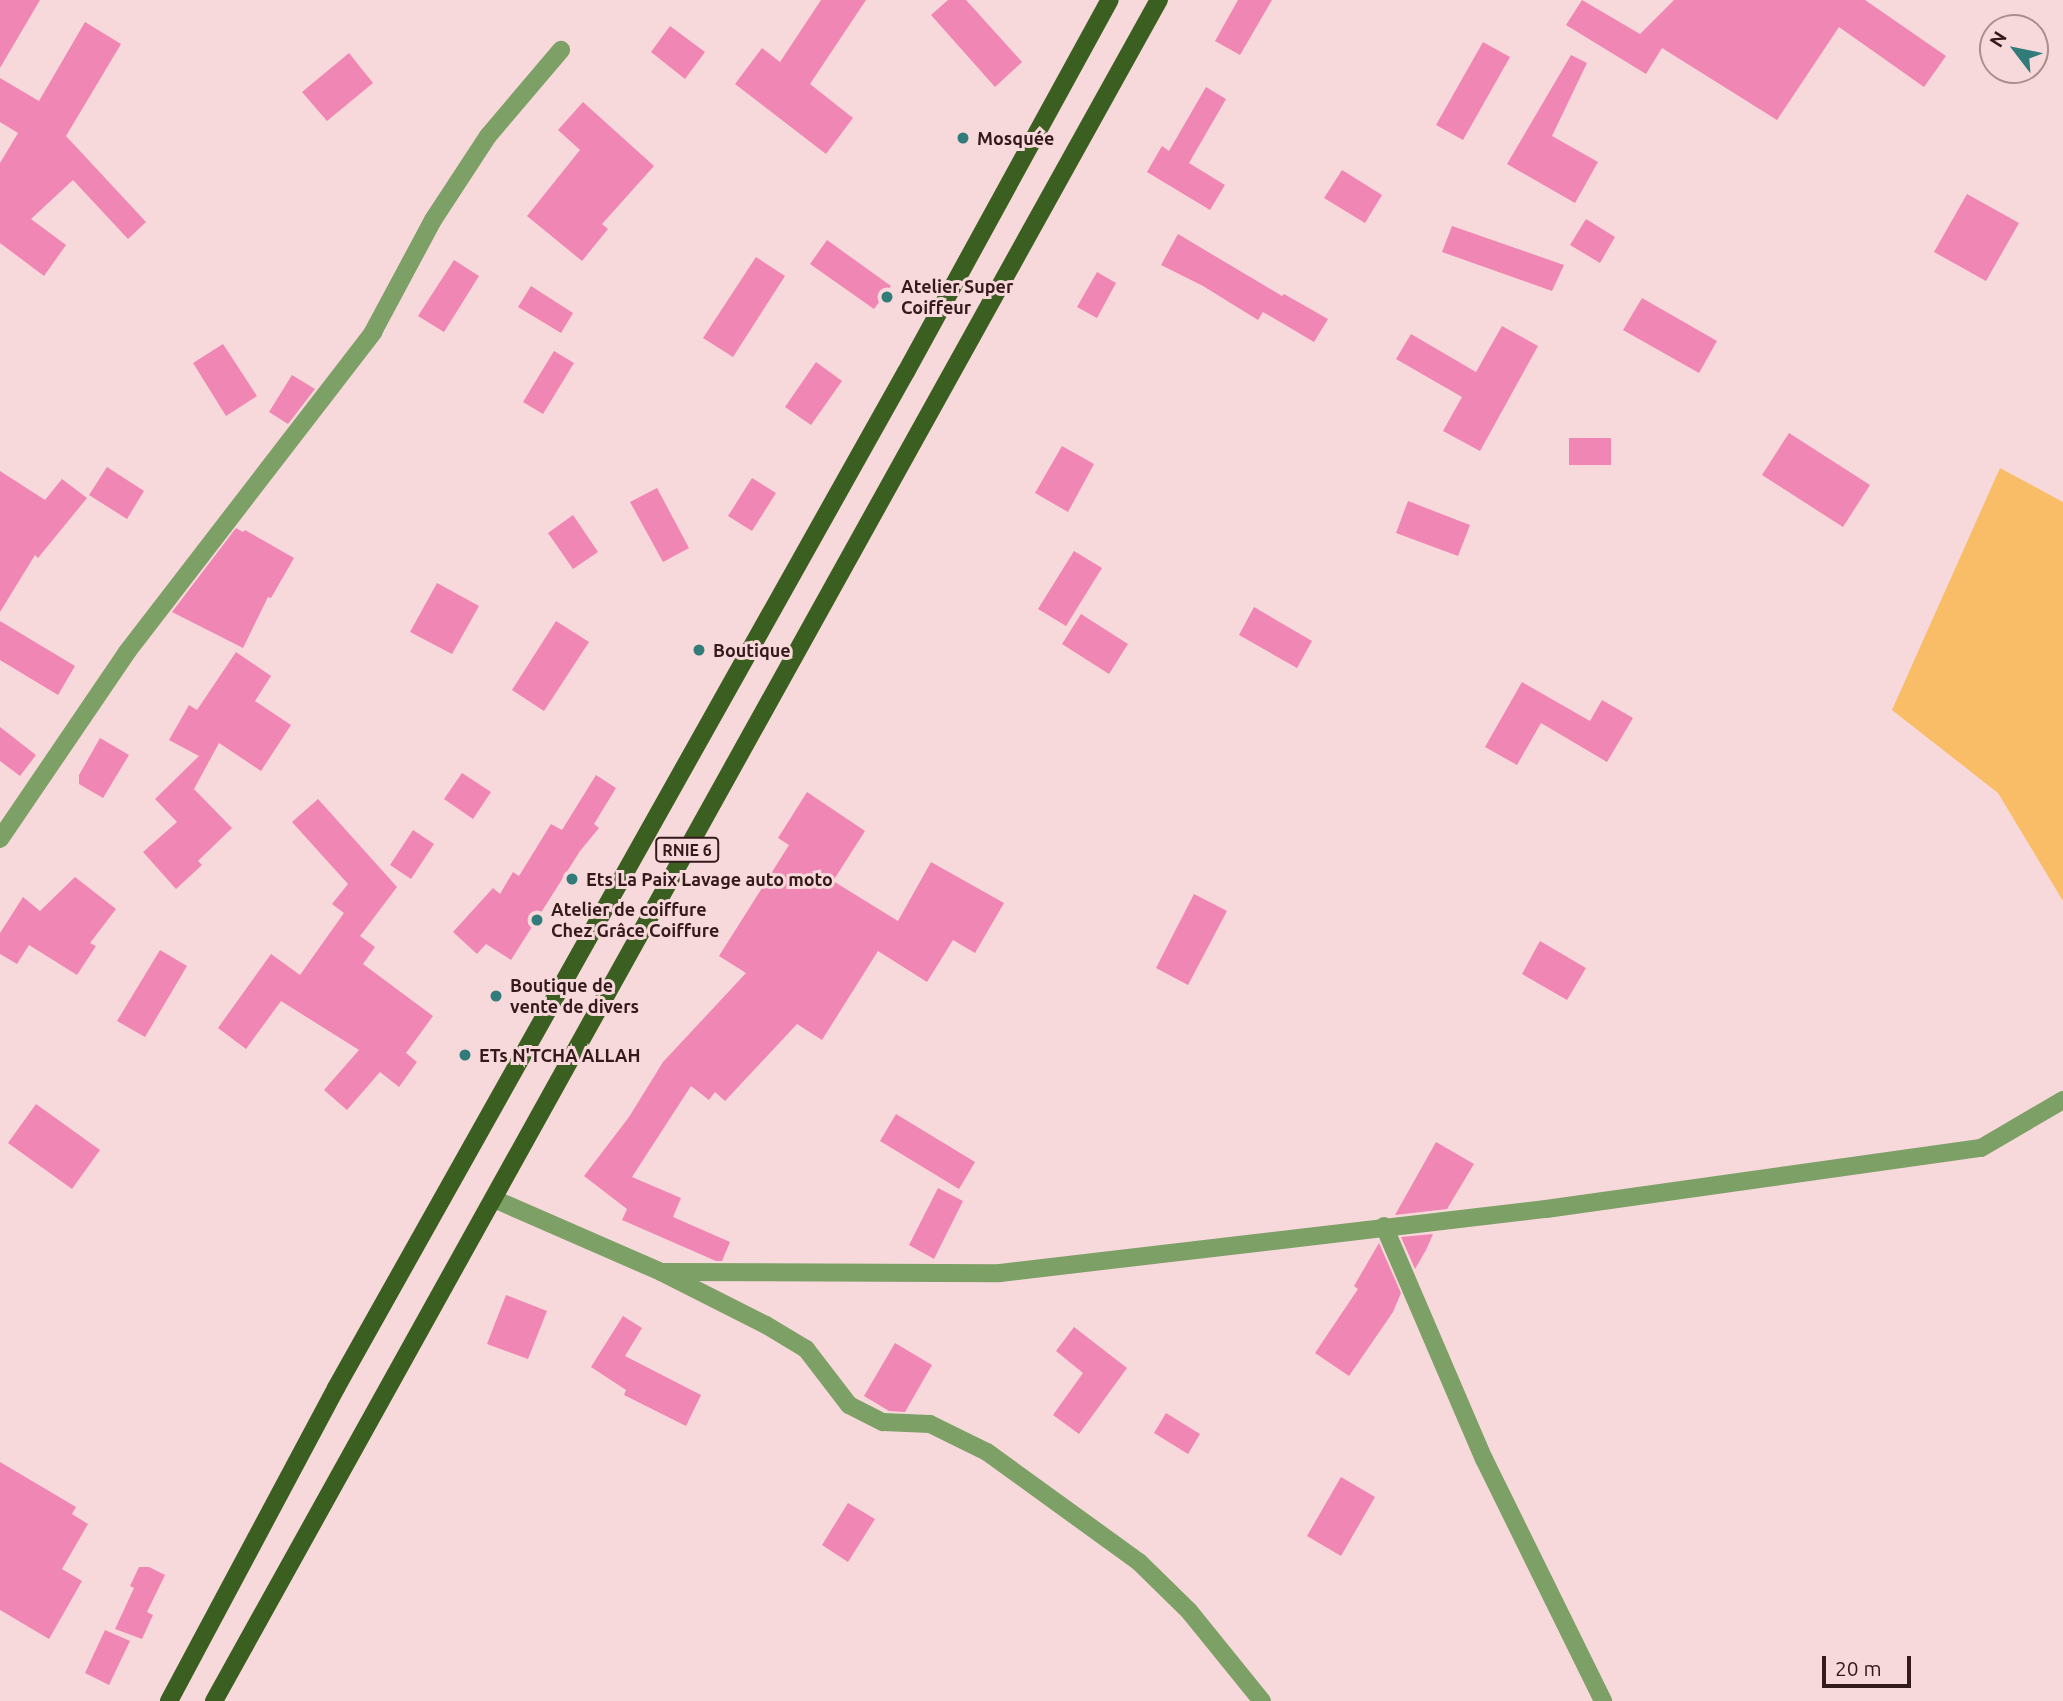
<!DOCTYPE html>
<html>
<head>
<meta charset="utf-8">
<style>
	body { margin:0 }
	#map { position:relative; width:2063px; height:1701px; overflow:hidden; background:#f8d9db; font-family:Ubuntu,sans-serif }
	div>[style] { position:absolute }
	.green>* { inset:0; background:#f9bd68 }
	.building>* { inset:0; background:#f086b3 }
	.minor>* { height:18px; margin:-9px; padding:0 9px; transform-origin:9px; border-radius:9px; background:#7da067 }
	.major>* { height:18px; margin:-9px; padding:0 9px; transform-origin:9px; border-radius:9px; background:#3b5f20 }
	.dots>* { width:19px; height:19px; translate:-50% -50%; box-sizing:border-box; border:4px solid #f8d9db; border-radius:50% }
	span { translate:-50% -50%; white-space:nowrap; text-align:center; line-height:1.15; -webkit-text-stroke:6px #f8d9db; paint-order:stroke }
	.shield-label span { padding:2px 5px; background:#f8d9db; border:2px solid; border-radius:5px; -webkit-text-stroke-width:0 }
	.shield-label { font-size:16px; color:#351a1c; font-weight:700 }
	.poi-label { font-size:18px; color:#351a1c; font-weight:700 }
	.left { translate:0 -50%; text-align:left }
	.north { position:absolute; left:1979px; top:14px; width:70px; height:70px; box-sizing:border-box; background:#f8d9db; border:2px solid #aa8d8f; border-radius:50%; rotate:302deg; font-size:19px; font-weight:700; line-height:28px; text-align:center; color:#351a1c }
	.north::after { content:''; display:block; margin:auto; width:24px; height:32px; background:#317b7a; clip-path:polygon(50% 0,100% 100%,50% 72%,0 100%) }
	.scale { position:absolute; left:1822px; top:1656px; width:89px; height:32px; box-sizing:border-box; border:4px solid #351a1c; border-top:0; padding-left:9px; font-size:21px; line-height:24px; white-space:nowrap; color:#351a1c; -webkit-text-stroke:5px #f8d9db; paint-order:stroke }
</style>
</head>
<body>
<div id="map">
	<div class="green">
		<div style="clip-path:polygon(2000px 468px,2063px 502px,2063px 901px,1998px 793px,1892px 710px)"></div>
	</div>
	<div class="building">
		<div style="clip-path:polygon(0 0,40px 0,0 68px)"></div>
		<div style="clip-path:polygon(821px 0,866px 0,810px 84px,853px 118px,826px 154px,735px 84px,762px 48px,780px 62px)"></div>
		<div style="clip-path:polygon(948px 0,966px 0,1022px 62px,995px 87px,931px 15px)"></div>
		<div style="clip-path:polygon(1238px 0,1272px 0,1240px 55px,1215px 41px)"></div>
		<div style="clip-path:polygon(1582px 0,1640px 34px,1674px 0,1865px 0,1946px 56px,1924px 87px,1839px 27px,1777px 120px,1662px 48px,1646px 74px,1566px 25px)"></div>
		<div style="clip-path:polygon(85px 22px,121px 44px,66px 136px,146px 222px,128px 239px,73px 180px,31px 219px,66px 245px,44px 276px,0 243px,0 163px,18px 133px,0 122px,0 78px,39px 101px)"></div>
		<div style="clip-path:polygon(670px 26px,705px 52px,685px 79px,651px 52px)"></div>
		<div style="clip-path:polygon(1483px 42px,1510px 57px,1463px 140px,1436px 125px)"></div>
		<div style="clip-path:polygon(349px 53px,373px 83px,327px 121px,302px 92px)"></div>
		<div style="clip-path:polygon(1571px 55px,1587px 63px,1552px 136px,1598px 162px,1575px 203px,1507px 164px)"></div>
		<div style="clip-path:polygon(1206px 87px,1226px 99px,1189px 163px,1225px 185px,1210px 210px,1147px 172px,1162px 146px,1169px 151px)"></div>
		<div style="clip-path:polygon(583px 102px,654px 166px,602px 224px,608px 229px,582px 261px,527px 216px,580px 150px,558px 130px)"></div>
		<div style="clip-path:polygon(1342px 170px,1382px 195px,1365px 223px,1324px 198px)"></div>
		<div style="clip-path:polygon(1967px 194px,2019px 223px,1986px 281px,1934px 252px)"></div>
		<div style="clip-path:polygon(1586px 219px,1615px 237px,1600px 263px,1570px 245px)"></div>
		<div style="clip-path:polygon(1452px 226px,1564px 265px,1552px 291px,1442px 252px)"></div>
		<div style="clip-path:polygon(1178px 234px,1282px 296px,1284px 294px,1328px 319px,1314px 342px,1263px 312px,1258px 320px,1203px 286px,1161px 265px)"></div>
		<div style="clip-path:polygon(827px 240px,891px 286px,874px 309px,810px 264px)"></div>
		<div style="clip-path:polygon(756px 257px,785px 276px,733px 357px,703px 338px)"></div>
		<div style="clip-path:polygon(454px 260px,479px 276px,444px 332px,418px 316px)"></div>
		<div style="clip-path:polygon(1097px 272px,1116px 283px,1097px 318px,1077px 307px)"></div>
		<div style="clip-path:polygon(531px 286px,573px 313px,561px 333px,518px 307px)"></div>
		<div style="clip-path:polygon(1642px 298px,1717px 341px,1699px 373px,1623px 330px)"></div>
		<div style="clip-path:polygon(1502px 326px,1538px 346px,1480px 451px,1443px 431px,1462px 397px,1396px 359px,1411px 334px,1476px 372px)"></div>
		<div style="clip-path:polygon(223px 344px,257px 396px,226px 416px,193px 363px)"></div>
		<div style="clip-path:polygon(554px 351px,574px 363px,543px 414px,523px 402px)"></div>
		<div style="clip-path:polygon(816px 362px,842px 381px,811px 425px,785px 407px)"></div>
		<div style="clip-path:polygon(292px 375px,315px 389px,288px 424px,269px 412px)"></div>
		<div style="clip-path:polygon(1789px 433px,1870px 485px,1843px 527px,1762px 475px)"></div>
		<div style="clip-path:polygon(1569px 438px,1611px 438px,1611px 465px,1569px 465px)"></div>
		<div style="clip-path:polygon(1062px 446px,1094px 464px,1068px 512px,1035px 493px)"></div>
		<div style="clip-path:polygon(107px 467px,144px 491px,127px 519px,89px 495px)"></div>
		<div style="clip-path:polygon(0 471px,45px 500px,62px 479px,87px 498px,38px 558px,35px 555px,0 612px)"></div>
		<div style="clip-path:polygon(752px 478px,776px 493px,752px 531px,728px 516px)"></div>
		<div style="clip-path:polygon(657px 488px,689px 548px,663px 562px,630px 502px)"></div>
		<div style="clip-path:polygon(1408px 501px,1470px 525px,1458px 556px,1396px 533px)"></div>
		<div style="clip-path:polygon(573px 515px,598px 552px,573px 569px,548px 533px)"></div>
		<div style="clip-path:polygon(236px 528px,243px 532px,245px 530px,294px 558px,271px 598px,268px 597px,243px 648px,172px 612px)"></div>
		<div style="clip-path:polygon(1074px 551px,1102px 568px,1066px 626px,1038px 609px)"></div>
		<div style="clip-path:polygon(437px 583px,479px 606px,452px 654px,410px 632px)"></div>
		<div style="clip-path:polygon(1254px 607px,1312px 641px,1297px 668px,1239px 635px)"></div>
		<div style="clip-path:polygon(1081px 614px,1128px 644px,1109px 674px,1062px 644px)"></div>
		<div style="clip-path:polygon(0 621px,75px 666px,58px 695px,0 660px)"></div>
		<div style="clip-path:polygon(556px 621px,589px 642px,544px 711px,512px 690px)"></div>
		<div style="clip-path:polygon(236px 652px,271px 676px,255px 701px,291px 725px,261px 771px,219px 743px,194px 789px,232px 828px,198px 861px,202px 865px,176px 889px,143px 852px,177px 822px,155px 799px,199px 756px,169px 740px,189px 705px,197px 710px)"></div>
		<div style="clip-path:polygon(1522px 682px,1590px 721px,1602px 700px,1633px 718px,1607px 762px,1541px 723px,1517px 765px,1485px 747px)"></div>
		<div style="clip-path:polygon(0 727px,36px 755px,20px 776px,0 761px)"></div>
		<div style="clip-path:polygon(100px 738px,129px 755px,103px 798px,79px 784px,79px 775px)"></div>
		<div style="clip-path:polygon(462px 773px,491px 792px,473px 819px,444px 799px)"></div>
		<div style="clip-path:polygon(596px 775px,616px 788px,594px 824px,599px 828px,580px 851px,511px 960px,486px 944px,477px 954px,453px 932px,493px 888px,500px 894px,513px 872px,519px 876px,551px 824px,562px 830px)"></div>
		<div style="clip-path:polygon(807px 792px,865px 831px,833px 881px,898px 921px,931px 862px,1004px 903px,975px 953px,953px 940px,927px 982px,878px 951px,822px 1040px,797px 1024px,725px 1101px,715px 1092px,709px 1100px,691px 1086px,632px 1177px,681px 1198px,673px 1217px,730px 1242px,722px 1261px,716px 1261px,622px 1220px,627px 1209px,584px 1176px,629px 1117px,663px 1062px,746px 973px,719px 956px,789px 845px,778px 838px)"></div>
		<div style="clip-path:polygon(318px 799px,397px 887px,360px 936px,375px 947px,363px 964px,433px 1016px,406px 1053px,417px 1062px,399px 1087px,380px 1072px,347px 1110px,324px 1090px,359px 1050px,281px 1001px,246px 1049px,218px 1028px,271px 954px,300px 975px,344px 913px,332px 904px,348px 884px,292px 822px)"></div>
		<div style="clip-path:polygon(413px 830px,434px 844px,411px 879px,390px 865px)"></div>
		<div style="clip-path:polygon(75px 877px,116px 909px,90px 943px,96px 946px,77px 975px,29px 945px,17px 964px,0 954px,0 933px,23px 897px,40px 911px)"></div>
		<div style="clip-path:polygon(1194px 894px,1227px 911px,1188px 985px,1156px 968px)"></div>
		<div style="clip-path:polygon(1540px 941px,1586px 968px,1567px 1000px,1522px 974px)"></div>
		<div style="clip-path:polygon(160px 950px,187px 966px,145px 1037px,117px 1021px)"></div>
		<div style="clip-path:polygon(36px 1104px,100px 1150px,72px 1189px,8px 1143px)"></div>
		<div style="clip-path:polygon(896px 1114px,975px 1162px,959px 1189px,880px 1141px)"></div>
		<div style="clip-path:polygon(1436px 1142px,1474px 1164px,1447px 1209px,1395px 1215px)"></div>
		<div style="clip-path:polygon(938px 1188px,963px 1201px,934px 1259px,909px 1245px)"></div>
		<div style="clip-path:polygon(1433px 1234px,1426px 1250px,1415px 1269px,1401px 1237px)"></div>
		<div style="clip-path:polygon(1379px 1243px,1401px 1293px,1393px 1312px,1349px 1376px,1315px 1353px,1358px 1289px,1354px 1286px)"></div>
		<div style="clip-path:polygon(506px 1295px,547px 1311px,528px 1359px,487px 1344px)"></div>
		<div style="clip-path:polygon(623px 1316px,642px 1328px,625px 1356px,701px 1395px,686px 1426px,624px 1395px,626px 1390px,591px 1367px)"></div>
		<div style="clip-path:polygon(1074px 1327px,1127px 1368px,1079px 1434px,1053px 1415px,1083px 1373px,1056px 1351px)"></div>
		<div style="clip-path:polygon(895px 1343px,932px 1365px,905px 1412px,889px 1411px,864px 1396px)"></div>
		<div style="clip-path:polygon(1166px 1413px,1200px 1434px,1188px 1454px,1154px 1433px)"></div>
		<div style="clip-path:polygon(0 1462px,76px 1507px,72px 1514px,88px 1524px,62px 1569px,82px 1581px,49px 1639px,0 1610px)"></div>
		<div style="clip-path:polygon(1341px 1477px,1375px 1497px,1341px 1556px,1307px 1536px)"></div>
		<div style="clip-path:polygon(848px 1503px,875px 1519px,848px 1562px,822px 1545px)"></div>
		<div style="clip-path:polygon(139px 1567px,149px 1567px,165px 1575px,147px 1612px,153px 1615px,142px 1639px,115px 1629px,134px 1588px,130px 1586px)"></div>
		<div style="clip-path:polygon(105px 1630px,130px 1641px,109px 1685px,85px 1673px)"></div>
	</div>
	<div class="minor">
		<div style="left:0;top:839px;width:226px;rotate:-55.8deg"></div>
		<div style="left:127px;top:652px;width:404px;rotate:-52.4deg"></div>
		<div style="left:373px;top:332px;width:127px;rotate:-61.8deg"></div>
		<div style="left:433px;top:220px;width:100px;rotate:-56.8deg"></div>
		<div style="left:488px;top:136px;width:113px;rotate:-49.7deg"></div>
		<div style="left:494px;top:1199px;width:182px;rotate:23.6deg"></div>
		<div style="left:661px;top:1272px;width:118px;rotate:26.8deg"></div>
		<div style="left:766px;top:1325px;width:47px;rotate:31deg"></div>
		<div style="left:806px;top:1349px;width:71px;rotate:52.5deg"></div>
		<div style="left:849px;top:1405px;width:38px;rotate:27deg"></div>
		<div style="left:883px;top:1422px;width:47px;rotate:2.4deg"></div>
		<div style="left:930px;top:1424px;width:64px;rotate:26.2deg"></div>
		<div style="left:987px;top:1452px;width:188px;rotate:35.9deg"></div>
		<div style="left:1139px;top:1562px;width:70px;rotate:44.4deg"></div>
		<div style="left:1189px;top:1611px;width:116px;rotate:51deg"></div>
		<div style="left:1384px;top:1226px;width:254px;rotate:66.8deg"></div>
		<div style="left:1484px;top:1459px;width:270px;rotate:63.8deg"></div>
		<div style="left:661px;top:1272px;width:339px;rotate:0.2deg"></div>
		<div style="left:1000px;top:1273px;width:550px;rotate:-6.69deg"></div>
		<div style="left:1546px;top:1209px;width:439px;rotate:-8deg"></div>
		<div style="left:1981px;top:1148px;width:95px;rotate:-30.3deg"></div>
	</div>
	<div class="major">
		<div style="left:169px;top:1701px;width:355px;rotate:-61.9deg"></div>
		<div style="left:336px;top:1388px;width:1165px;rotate:-60.71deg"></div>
		<div style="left:906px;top:372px;width:424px;rotate:-61.3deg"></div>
		<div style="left:214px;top:1701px;width:1946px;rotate:-60.95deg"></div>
	</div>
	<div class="dots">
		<div style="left:963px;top:138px;background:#317b7a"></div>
		<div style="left:887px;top:297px;background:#317b7a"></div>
		<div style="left:699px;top:650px;background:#317b7a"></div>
		<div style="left:572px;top:879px;background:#317b7a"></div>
		<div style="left:537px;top:920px;background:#317b7a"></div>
		<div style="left:496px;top:996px;background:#317b7a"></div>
		<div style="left:465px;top:1055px;background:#317b7a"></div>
	</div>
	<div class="shield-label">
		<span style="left:687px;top:850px">RNIE 6</span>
	</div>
	<div class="poi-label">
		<span class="left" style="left:977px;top:138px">Mosquée</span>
		<span class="left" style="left:901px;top:297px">Atelier Super<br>Coiffeur</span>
		<span class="left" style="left:713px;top:650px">Boutique</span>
		<span class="left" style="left:586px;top:879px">Ets La Paix Lavage auto moto</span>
		<span class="left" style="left:551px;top:920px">Atelier de coiffure<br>Chez Grâce Coiffure</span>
		<span class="left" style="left:510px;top:996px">Boutique de<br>vente de divers</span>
		<span class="left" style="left:479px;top:1055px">ETs N'TCHA ALLAH</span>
	</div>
	<div class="north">N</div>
	<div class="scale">20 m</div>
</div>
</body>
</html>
